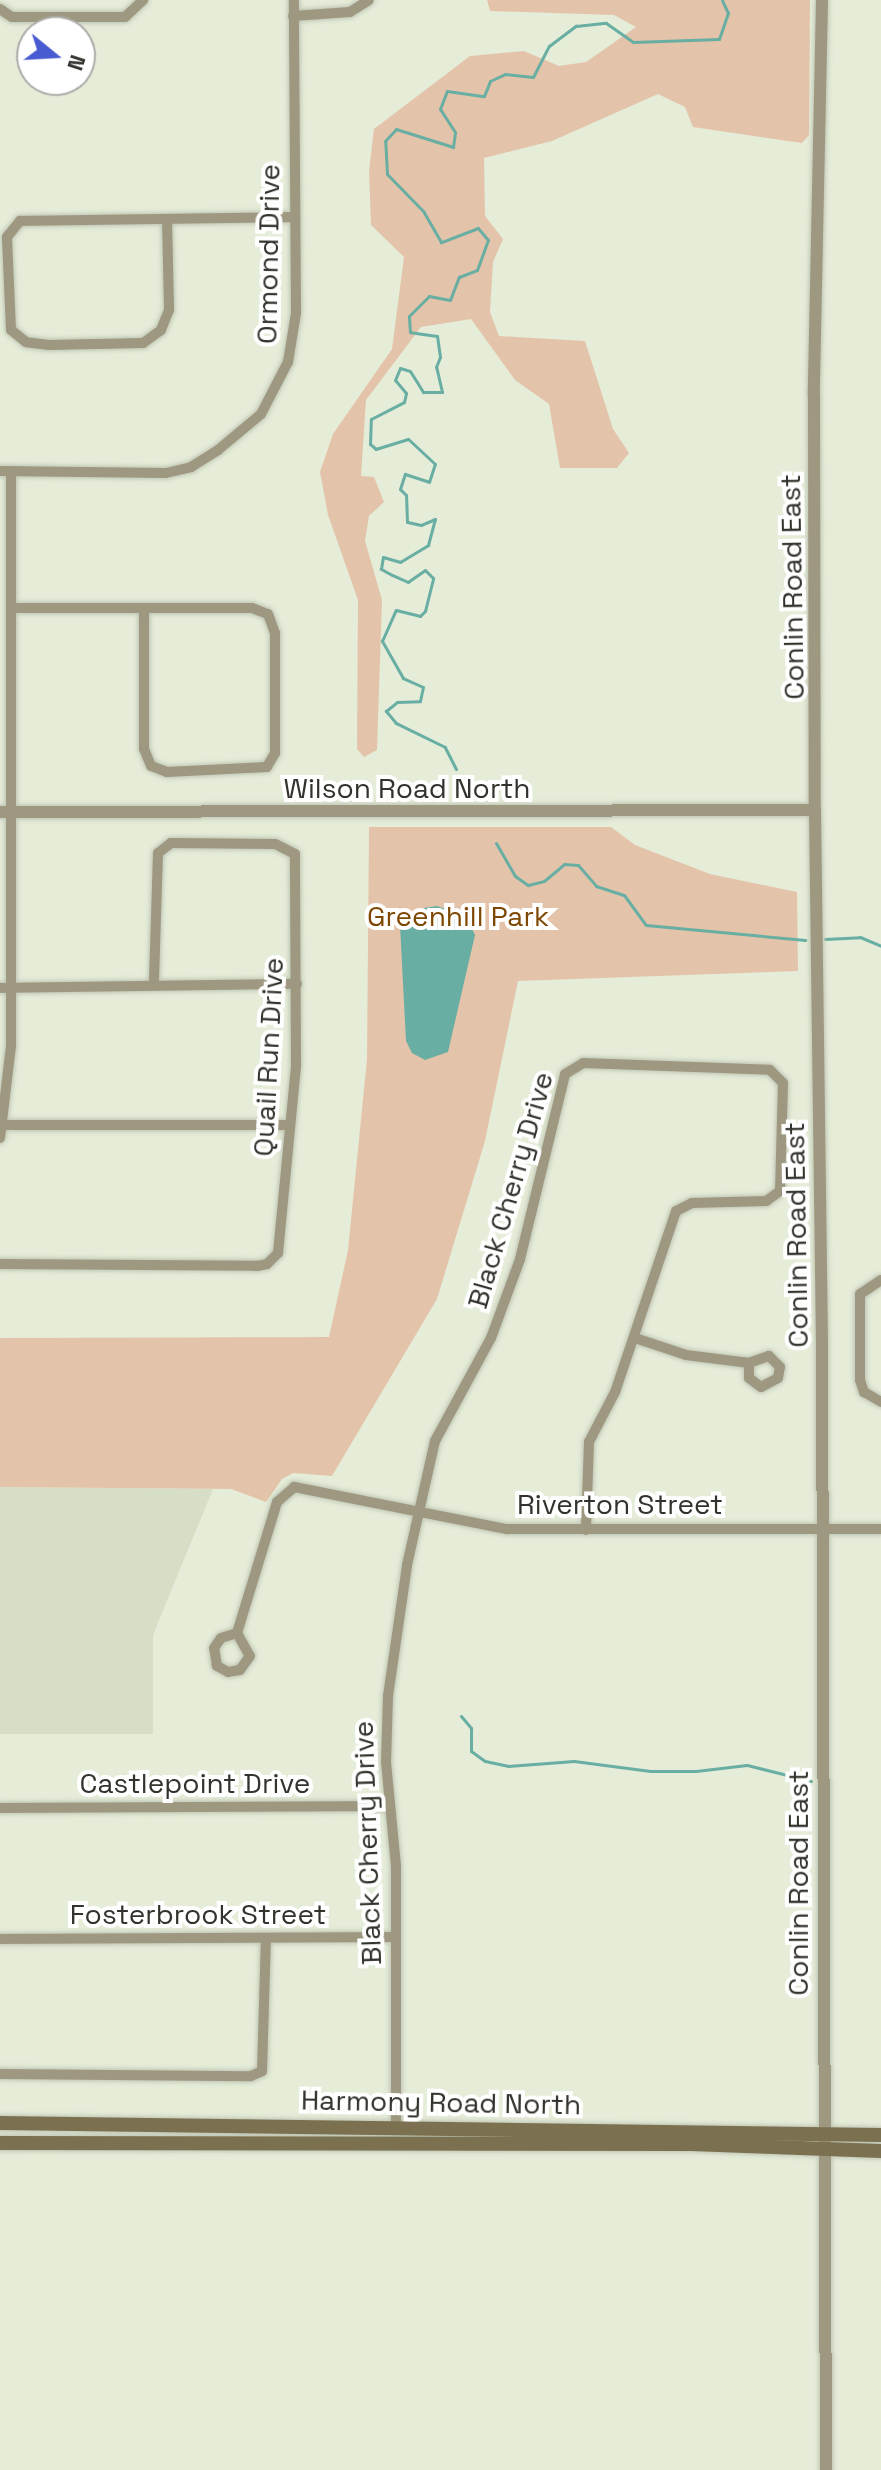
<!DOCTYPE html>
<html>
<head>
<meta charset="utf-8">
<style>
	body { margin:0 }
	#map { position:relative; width:881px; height:2470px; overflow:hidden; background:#e5ecd8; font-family:"Space Grotesk",sans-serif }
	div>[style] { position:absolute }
	.built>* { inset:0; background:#d6dfc5 }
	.green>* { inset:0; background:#e3c4aa }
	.water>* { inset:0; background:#69aea3 }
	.stream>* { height:3px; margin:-1.5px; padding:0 1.5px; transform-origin:1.5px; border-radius:1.5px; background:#69aea3 }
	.roads { filter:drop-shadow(0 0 2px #c1c7b6) drop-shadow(0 0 2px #c1c7b6) }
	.minor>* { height:10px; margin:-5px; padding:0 5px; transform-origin:5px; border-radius:5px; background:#9f9881 }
	.tertiary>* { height:12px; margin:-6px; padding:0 6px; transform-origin:6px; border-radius:6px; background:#9f9881 }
	.secondary>* { height:14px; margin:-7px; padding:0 7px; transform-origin:7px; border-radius:7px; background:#7b7150 }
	span { translate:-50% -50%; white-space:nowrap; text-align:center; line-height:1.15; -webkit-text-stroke:8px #fff; paint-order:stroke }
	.street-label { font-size:28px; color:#31332c }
	.park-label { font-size:28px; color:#7e4702 }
	.north { position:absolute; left:16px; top:16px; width:80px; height:80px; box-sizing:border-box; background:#fff; border:2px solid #adadab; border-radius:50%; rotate:108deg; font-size:22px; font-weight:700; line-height:32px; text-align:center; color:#31332c }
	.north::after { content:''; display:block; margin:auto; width:28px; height:36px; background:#495bd0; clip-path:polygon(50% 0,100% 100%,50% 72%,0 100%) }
</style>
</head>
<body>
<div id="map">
	<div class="built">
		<div style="clip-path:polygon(0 1487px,213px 1489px,153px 1635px,153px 1734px,0 1734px)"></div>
	</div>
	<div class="green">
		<div style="clip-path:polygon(487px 0,810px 0,809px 135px,802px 143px,693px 127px,685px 107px,658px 94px,552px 141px,484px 158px,485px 216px,503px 239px,493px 262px,490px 312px,499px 336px,585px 341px,613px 429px,629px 453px,617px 468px,560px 468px,549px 404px,515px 380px,471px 319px,421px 327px,366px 400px,361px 476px,374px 477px,384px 502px,369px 516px,365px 541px,382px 600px,377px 750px,364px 757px,357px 749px,358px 600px,328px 515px,320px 472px,333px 434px,392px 349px,404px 257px,371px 225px,369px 171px,374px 129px,470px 56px,524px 51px,559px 66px,586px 62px,636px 27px,614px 15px,490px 11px)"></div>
		<div style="clip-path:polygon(369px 827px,611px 827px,635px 845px,710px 874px,797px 892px,798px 971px,518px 981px,485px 1141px,437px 1299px,332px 1476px,293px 1473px,282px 1479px,266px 1502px,231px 1489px,0 1487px,0 1338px,329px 1337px,348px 1250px,367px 1059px)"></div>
	</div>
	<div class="water">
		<div style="clip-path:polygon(437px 906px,466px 916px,475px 935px,448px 1052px,425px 1060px,412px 1053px,406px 1041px,400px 925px,417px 909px)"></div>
	</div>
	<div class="stream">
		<div style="left:456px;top:769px;width:25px;rotate:-117deg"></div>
		<div style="left:445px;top:747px;width:55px;rotate:-153.9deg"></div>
		<div style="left:396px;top:723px;width:16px;rotate:-130deg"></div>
		<div style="left:386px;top:711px;width:14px;rotate:-39deg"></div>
		<div style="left:397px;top:702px;width:23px;rotate:-2deg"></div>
		<div style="left:420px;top:701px;width:14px;rotate:-78deg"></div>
		<div style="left:423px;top:687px;width:22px;rotate:-156deg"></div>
		<div style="left:403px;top:678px;width:43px;rotate:-119.6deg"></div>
		<div style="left:382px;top:641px;width:34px;rotate:-66deg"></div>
		<div style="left:396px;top:610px;width:25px;rotate:14deg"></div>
		<div style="left:420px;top:616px;width:7px;rotate:-45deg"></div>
		<div style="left:425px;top:611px;width:34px;rotate:-76deg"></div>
		<div style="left:433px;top:578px;width:11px;rotate:-135deg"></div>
		<div style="left:425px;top:570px;width:21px;rotate:145deg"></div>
		<div style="left:408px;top:582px;width:17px;rotate:-156deg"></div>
		<div style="left:392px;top:575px;width:13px;rotate:-151deg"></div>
		<div style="left:381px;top:569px;width:12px;rotate:-81deg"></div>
		<div style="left:383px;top:557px;width:18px;rotate:16deg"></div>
		<div style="left:400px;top:562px;width:33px;rotate:-31deg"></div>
		<div style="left:428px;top:545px;width:27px;rotate:-75deg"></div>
		<div style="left:435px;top:519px;width:15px;rotate:157deg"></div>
		<div style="left:421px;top:525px;width:14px;rotate:-168deg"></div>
		<div style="left:407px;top:522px;width:27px;rotate:-92deg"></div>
		<div style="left:406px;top:495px;width:8px;rotate:-135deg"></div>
		<div style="left:400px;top:489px;width:16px;rotate:-72deg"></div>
		<div style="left:405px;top:474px;width:25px;rotate:18deg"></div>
		<div style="left:429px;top:482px;width:19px;rotate:-72deg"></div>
		<div style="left:435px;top:464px;width:37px;rotate:-137deg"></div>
		<div style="left:408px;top:439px;width:34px;rotate:163deg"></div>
		<div style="left:376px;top:449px;width:8px;rotate:-140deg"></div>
		<div style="left:370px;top:444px;width:25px;rotate:-88deg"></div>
		<div style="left:371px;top:419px;width:37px;rotate:-27deg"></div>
		<div style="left:404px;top:402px;width:9px;rotate:-77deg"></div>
		<div style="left:406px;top:393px;width:17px;rotate:-130deg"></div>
		<div style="left:395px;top:380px;width:13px;rotate:-67deg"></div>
		<div style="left:400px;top:368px;width:10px;rotate:17deg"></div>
		<div style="left:410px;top:371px;width:25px;rotate:58deg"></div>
		<div style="left:423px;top:392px;width:19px"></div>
		<div style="left:442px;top:392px;width:26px;rotate:-103deg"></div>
		<div style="left:436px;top:367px;width:11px;rotate:-68deg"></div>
		<div style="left:440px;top:357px;width:21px;rotate:-98deg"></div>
		<div style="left:437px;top:336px;width:27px;rotate:-172deg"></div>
		<div style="left:410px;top:332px;width:16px;rotate:-94deg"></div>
		<div style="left:409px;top:316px;width:28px;rotate:-45deg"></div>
		<div style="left:429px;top:296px;width:21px;rotate:11deg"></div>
		<div style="left:450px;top:300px;width:25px;rotate:-69deg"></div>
		<div style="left:459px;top:277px;width:19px;rotate:-21deg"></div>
		<div style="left:477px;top:270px;width:32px;rotate:-70deg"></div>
		<div style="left:488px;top:240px;width:16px;rotate:-130deg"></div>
		<div style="left:478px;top:228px;width:40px;rotate:159deg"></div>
		<div style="left:441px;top:242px;width:34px;rotate:-120deg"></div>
		<div style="left:424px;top:212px;width:53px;rotate:-134.2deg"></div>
		<div style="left:387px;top:174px;width:33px;rotate:-93deg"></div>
		<div style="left:385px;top:141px;width:16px;rotate:-47deg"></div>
		<div style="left:396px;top:129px;width:60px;rotate:17.5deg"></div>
		<div style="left:453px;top:147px;width:15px;rotate:-82deg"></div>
		<div style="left:455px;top:132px;width:27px;rotate:-123deg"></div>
		<div style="left:440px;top:109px;width:19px;rotate:-69deg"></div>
		<div style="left:447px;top:91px;width:37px;rotate:8deg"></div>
		<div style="left:484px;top:96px;width:16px;rotate:-68deg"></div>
		<div style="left:490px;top:81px;width:17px;rotate:-25deg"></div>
		<div style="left:505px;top:74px;width:28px;rotate:6deg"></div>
		<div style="left:533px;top:77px;width:35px;rotate:-63deg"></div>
		<div style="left:549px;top:46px;width:34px;rotate:-37deg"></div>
		<div style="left:576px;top:26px;width:30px;rotate:-6deg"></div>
		<div style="left:606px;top:23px;width:33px;rotate:35deg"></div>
		<div style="left:633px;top:42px;width:86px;rotate:-2deg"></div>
		<div style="left:719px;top:39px;width:28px;rotate:-71deg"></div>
		<div style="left:728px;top:13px;width:14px;rotate:-115deg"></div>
		<div style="left:496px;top:843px;width:38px;rotate:60deg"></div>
		<div style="left:515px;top:876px;width:16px;rotate:35deg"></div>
		<div style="left:528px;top:885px;width:16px;rotate:-14deg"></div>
		<div style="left:544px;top:881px;width:26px;rotate:-40deg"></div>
		<div style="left:564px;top:864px;width:14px;rotate:4deg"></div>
		<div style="left:578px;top:865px;width:28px;rotate:49deg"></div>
		<div style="left:596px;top:886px;width:29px;rotate:18deg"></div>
		<div style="left:624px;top:895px;width:37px;rotate:54deg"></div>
		<div style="left:646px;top:925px;width:160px;rotate:5.4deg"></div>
		<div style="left:825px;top:939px;width:35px;rotate:-3deg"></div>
		<div style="left:860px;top:937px;width:23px;rotate:23deg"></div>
		<div style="left:461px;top:1716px;width:16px;rotate:50deg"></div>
		<div style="left:471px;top:1728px;width:23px;rotate:90deg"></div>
		<div style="left:471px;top:1751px;width:17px;rotate:36deg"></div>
		<div style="left:485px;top:1761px;width:24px;rotate:12deg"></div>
		<div style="left:508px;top:1766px;width:66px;rotate:-4.3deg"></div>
		<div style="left:574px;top:1761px;width:77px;rotate:7.5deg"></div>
		<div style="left:650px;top:1771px;width:46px"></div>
		<div style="left:696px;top:1771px;width:51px;rotate:-6.7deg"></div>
		<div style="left:747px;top:1765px;width:66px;rotate:14deg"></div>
	</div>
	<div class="roads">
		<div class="minor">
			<div style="left:0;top:9px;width:14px;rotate:34deg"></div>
			<div style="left:12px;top:17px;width:113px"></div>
			<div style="left:125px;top:17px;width:25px;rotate:-43deg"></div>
			<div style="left:293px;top:16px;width:57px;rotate:-4deg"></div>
			<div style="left:350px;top:12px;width:22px;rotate:-32deg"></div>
			<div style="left:167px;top:219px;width:91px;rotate:88.7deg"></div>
			<div style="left:169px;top:310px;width:22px;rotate:112deg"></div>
			<div style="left:161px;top:330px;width:22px;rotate:144deg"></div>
			<div style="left:143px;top:343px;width:94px;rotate:178.8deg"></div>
			<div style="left:49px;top:345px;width:23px;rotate:-173deg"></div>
			<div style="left:26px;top:342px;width:19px;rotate:-141deg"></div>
			<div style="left:11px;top:330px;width:93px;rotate:-92.5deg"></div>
			<div style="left:7px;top:237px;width:21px;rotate:-51deg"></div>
			<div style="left:20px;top:221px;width:274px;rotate:-0.8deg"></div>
			<div style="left:0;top:471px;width:166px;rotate:0.7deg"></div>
			<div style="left:166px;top:473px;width:26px;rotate:-13deg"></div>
			<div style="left:191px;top:467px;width:32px;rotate:-32deg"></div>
			<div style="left:218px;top:450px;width:56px;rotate:-39.9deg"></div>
			<div style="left:261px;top:414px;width:59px;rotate:-62.6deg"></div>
			<div style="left:288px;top:362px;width:50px;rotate:-80.7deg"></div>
			<div style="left:296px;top:313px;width:313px;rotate:-90.4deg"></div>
			<div style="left:13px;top:608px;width:239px"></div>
			<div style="left:252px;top:608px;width:17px;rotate:21deg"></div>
			<div style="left:268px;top:614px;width:20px;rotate:70deg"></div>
			<div style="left:275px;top:633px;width:120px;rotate:90deg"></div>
			<div style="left:275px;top:753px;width:16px;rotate:120deg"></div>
			<div style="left:267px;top:767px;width:100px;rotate:177.1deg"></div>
			<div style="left:167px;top:772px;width:17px;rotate:-159deg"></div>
			<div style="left:151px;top:766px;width:18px;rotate:-112deg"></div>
			<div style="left:144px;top:749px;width:140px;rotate:-90deg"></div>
			<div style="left:0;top:988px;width:297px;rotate:-0.8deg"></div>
			<div style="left:0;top:1125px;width:290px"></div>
			<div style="left:0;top:1138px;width:93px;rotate:-83.2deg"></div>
			<div style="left:11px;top:1046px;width:575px;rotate:-90deg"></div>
			<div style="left:0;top:1264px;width:257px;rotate:0.4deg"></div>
			<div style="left:257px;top:1266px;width:10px;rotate:-11deg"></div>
			<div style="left:267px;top:1264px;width:16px;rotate:-45deg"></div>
			<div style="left:278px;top:1253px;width:189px;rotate:-84.5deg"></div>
			<div style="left:296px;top:1065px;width:211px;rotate:-90.3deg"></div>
			<div style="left:295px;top:854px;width:22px;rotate:-153deg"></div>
			<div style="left:275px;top:844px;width:104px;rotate:-179.4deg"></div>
			<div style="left:171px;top:843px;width:16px;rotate:142deg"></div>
			<div style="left:158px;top:853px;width:130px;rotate:91.8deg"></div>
			<div style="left:881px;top:1280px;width:25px;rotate:146deg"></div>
			<div style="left:860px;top:1294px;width:86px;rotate:90deg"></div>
			<div style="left:860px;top:1380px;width:13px;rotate:72deg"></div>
			<div style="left:864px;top:1392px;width:20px;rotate:30deg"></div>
			<div style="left:635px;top:1338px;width:54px;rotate:18.4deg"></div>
			<div style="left:686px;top:1355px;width:64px;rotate:7.2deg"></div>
			<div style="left:749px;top:1363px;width:15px;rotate:90deg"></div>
			<div style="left:749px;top:1378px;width:15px;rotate:37deg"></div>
			<div style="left:761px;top:1387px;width:19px;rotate:-28deg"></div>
			<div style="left:778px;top:1378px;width:11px;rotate:-80deg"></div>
			<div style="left:780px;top:1367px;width:16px;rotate:-135deg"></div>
			<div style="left:769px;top:1356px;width:21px;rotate:161deg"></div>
			<div style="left:237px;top:1633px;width:26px;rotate:61deg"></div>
			<div style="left:250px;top:1656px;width:17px;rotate:126deg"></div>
			<div style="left:240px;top:1670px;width:12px;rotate:171deg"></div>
			<div style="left:228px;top:1672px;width:13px;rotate:-151deg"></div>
			<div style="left:217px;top:1666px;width:18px;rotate:-99deg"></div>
			<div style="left:214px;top:1648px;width:12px;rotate:-55deg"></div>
			<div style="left:221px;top:1638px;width:17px;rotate:-17deg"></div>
			<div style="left:237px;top:1633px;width:137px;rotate:-73deg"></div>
			<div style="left:277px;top:1502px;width:23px;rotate:-41deg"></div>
			<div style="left:294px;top:1487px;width:217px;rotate:11.2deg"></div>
			<div style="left:507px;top:1529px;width:374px"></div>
			<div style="left:0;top:1808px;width:390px;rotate:-0.3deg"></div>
			<div style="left:0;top:1939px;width:395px;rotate:-0.3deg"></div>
			<div style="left:0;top:2074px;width:251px;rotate:0.5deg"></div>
			<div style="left:251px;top:2076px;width:12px;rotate:-24deg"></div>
			<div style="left:262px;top:2071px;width:132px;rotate:-88.3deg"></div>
			<div style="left:396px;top:2127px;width:261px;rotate:-90deg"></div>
			<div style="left:396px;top:1866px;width:103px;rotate:-95.5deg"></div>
			<div style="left:386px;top:1763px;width:67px;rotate:-88.3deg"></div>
			<div style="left:388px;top:1696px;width:132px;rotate:-81.7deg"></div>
			<div style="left:407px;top:1565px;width:127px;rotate:-77.3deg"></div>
			<div style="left:435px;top:1441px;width:117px;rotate:-61.5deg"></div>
			<div style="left:491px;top:1338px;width:84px;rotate:-69.8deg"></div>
			<div style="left:520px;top:1259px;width:190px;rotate:-76.3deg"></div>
			<div style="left:565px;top:1074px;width:21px;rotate:-31deg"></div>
			<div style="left:583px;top:1063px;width:187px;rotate:2.1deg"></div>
			<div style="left:770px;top:1070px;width:18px;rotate:45deg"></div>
			<div style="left:783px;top:1083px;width:108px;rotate:91.6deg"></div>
			<div style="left:780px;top:1191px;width:17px;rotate:144deg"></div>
			<div style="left:766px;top:1201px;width:74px;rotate:178.5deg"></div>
			<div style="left:692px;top:1203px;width:18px;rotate:153deg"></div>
			<div style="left:676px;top:1211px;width:191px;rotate:108.6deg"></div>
			<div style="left:615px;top:1392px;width:56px;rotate:117.5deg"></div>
			<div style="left:589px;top:1442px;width:88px;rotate:92deg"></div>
		</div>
		<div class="tertiary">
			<div style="left:822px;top:0;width:396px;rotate:91.2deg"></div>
			<div style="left:814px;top:396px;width:414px;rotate:89.9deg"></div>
			<div style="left:815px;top:810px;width:534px;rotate:89.25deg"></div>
			<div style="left:822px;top:1344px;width:1126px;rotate:89.8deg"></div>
			<div style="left:0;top:812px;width:815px;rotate:-0.14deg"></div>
		</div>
		<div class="secondary">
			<div style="left:0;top:2123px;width:881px;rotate:0.78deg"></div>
			<div style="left:0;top:2143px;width:691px;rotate:0.08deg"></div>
			<div style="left:691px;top:2144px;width:190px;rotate:2.1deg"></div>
		</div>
	</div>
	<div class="street-label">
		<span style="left:268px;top:254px;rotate:-89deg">Ormond Drive</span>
		<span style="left:792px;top:587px;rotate:-91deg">Conlin Road East</span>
		<span style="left:407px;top:788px">Wilson Road North</span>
		<span style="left:268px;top:1057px;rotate:-87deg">Quail Run Drive</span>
		<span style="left:510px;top:1190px;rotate:-74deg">Black Cherry Drive</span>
		<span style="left:796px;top:1235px;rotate:-91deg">Conlin Road East</span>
		<span style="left:620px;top:1504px">Riverton Street</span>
		<span style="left:195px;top:1783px">Castlepoint Drive</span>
		<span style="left:367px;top:1843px;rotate:-92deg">Black Cherry Drive</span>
		<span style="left:798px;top:1883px;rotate:-90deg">Conlin Road East</span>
		<span style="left:198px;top:1914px">Fosterbrook Street</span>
		<span style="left:441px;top:2102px;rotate:1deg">Harmony Road North</span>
	</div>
	<div class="park-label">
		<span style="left:458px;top:916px">Greenhill Park</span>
	</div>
	<div class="north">N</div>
</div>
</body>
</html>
